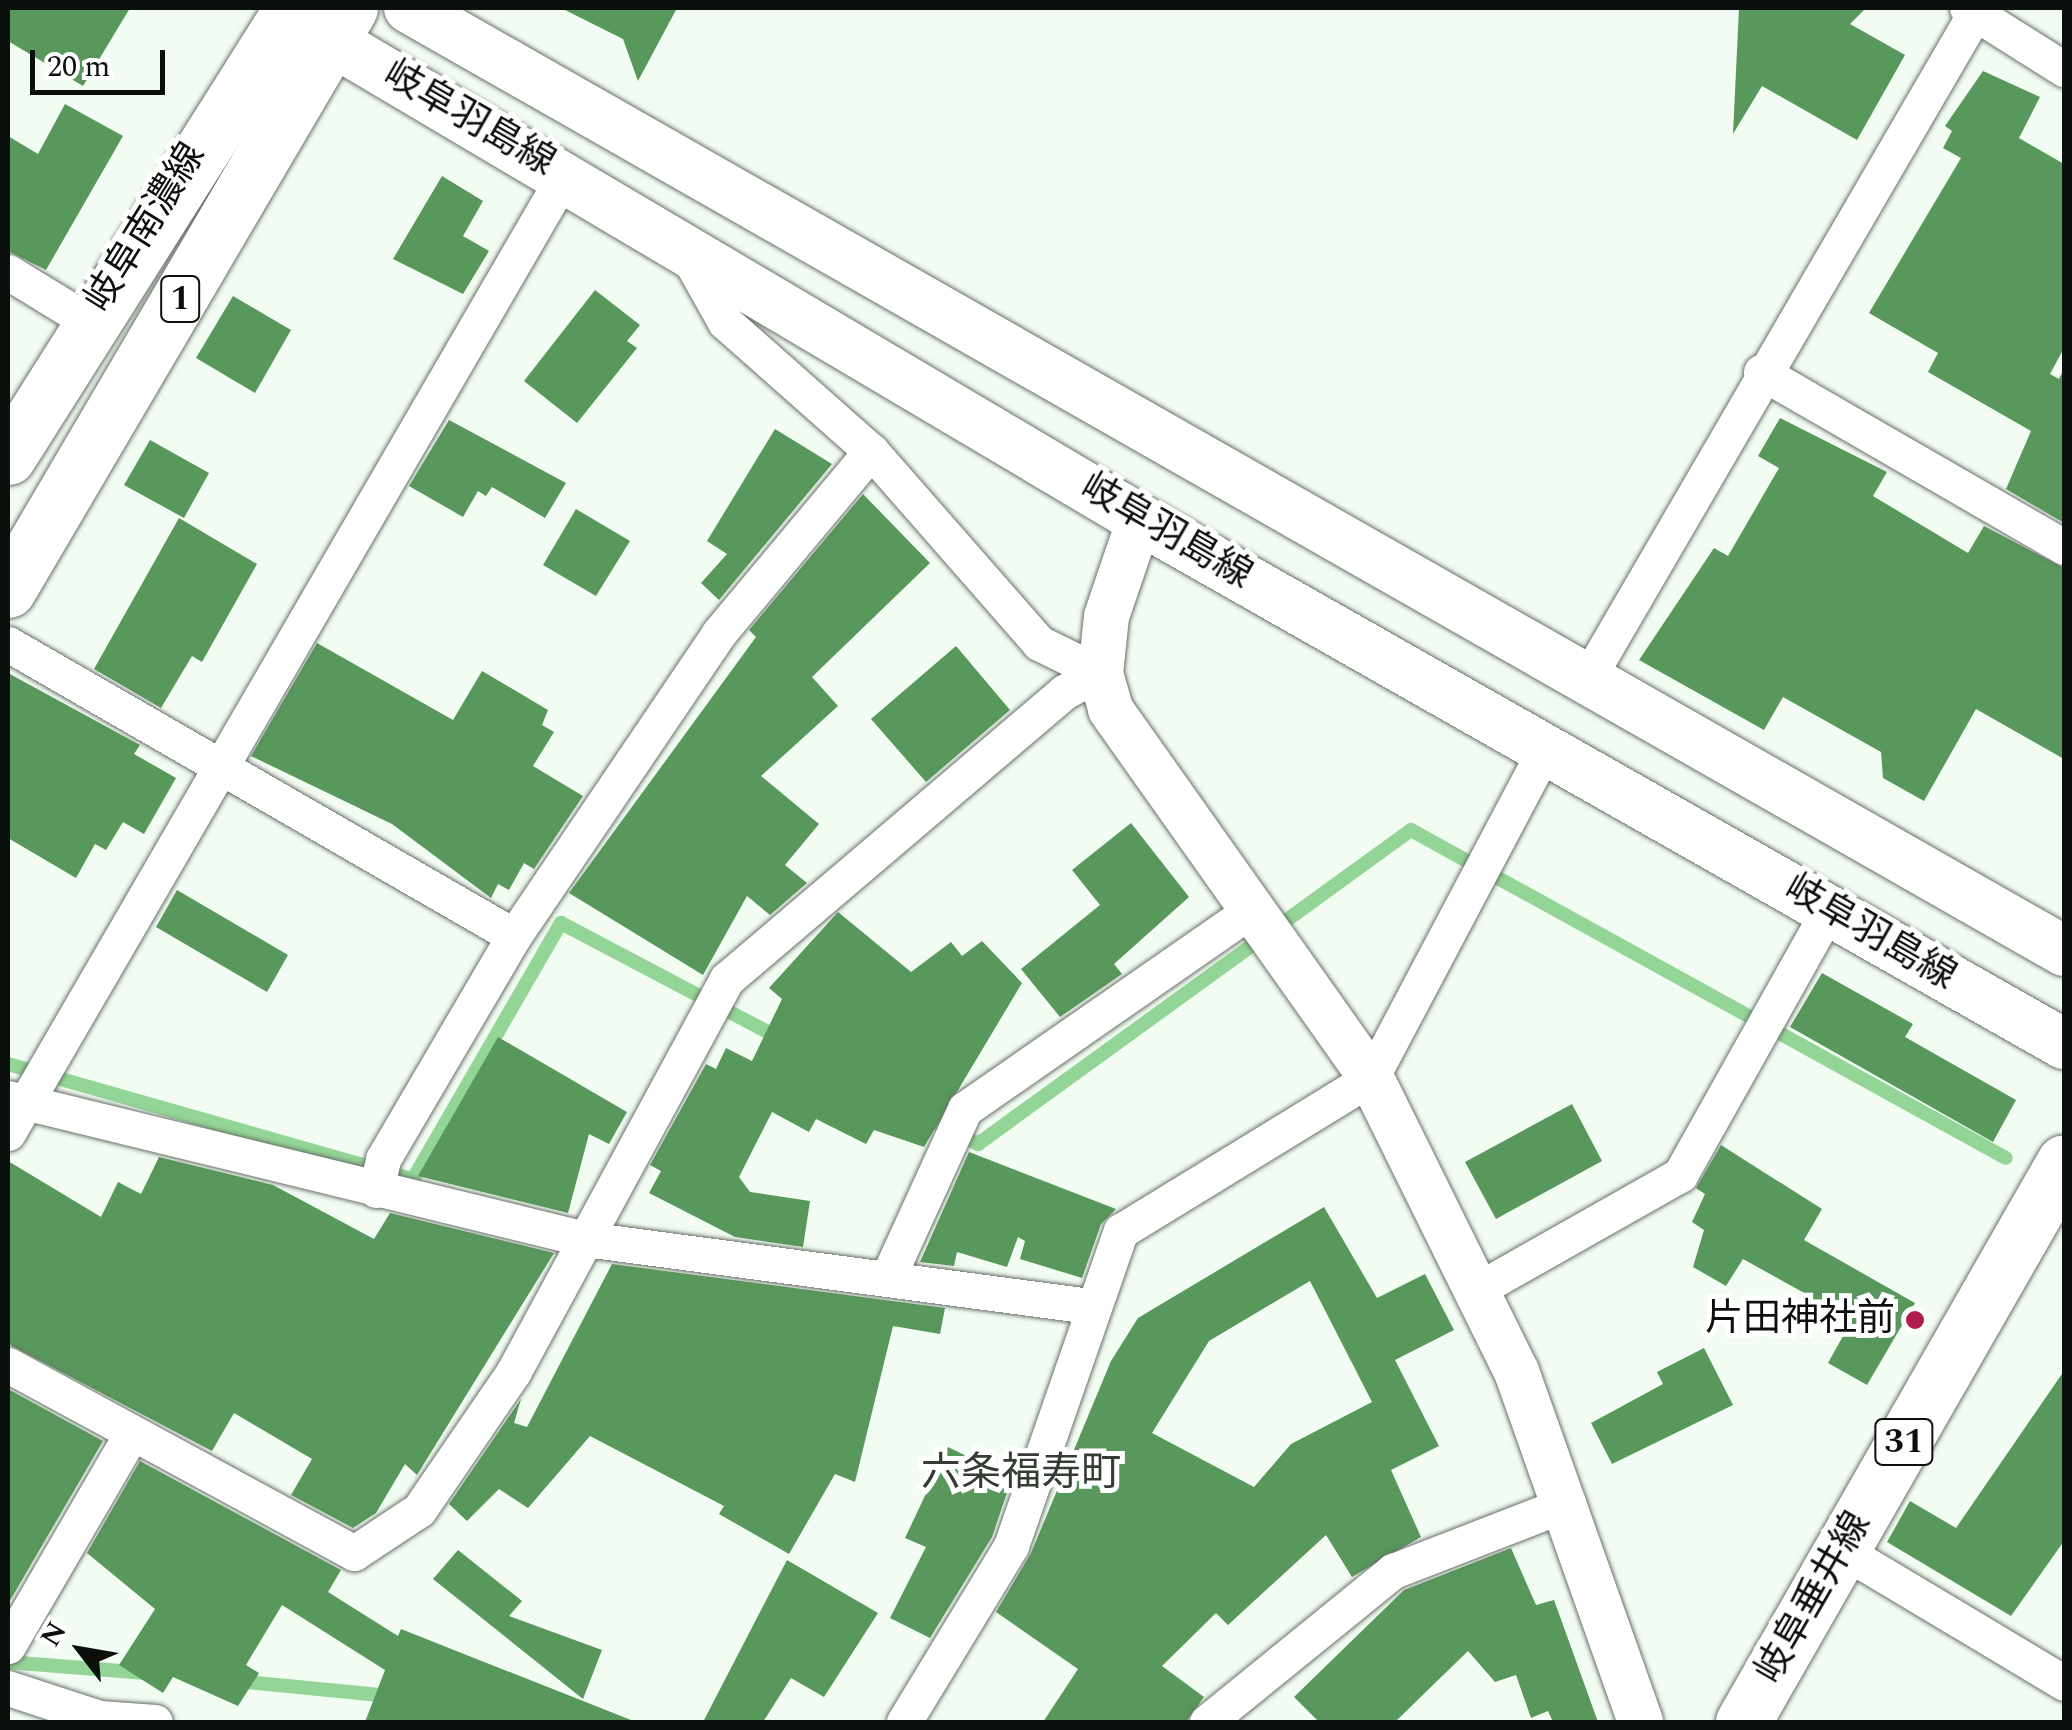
<!DOCTYPE html>
<html>
<head>
<meta charset="utf-8">
<style>
	body { margin:0 }
	#map { position:relative; width:2072px; height:1730px; overflow:hidden; background:#f2fcf2; font-family:Spectral,"Noto Sans JP",serif }
	div>[style] { position:absolute }
	.stream>* { height:14px; margin:-7px; padding:0 7px; transform-origin:7px; border-radius:7px; background:#93d596 }
	.building>* { inset:0; background:#58985c }
	.roads { filter:drop-shadow(0 0 2px #687068) drop-shadow(0 0 2px #687068) }
	.minor>* { height:35px; margin:-17.5px; padding:0 17.5px; transform-origin:17.5px; border-radius:17.5px; background:#fff }
	.tertiary>* { height:45px; margin:-22.5px; padding:0 22.5px; transform-origin:22.5px; border-radius:22.5px; background:#fff }
	.secondary>* { height:50px; margin:-25px; padding:0 25px; transform-origin:25px; border-radius:25px; background:#fff }
	.primary>* { height:55px; margin:-27.5px; padding:0 27.5px; transform-origin:27.5px; border-radius:27.5px; background:#fff }
	.dots>* { width:28px; height:28px; translate:-50% -50%; box-sizing:border-box; border:5px solid #fff; border-radius:50% }
	span { translate:-50% -50%; white-space:nowrap; text-align:center; line-height:1.15; -webkit-text-stroke:10px #fff; paint-order:stroke }
	.shield-label span { padding:2px 8px; background:#fff; border:2px solid; border-radius:8px; -webkit-text-stroke-width:0 }
	.shield-label { font-size:35px; color:#0c100d; font-weight:700 }
	.street-label { font-size:38px; color:#0c100d }
	.poi-label { font-size:38px; color:#0c100d }
	.right { translate:-100% -50%; text-align:right }
	.neighbourhood-label { font-size:40px; color:#343c34 }
	.frame { position:absolute; inset:0; border:10px solid #0c100d; pointer-events:none }
	.north { position:absolute; left:30px; top:1600px; width:100px; height:100px; -webkit-text-stroke:8px #fff; paint-order:stroke; rotate:301deg; font-size:28px; font-weight:700; line-height:40px; text-align:center; color:#0c100d }
	.north::after { content:''; display:block; margin:auto; width:35px; height:45px; background:#0c100d; clip-path:polygon(50% 0,100% 100%,50% 72%,0 100%) }
	.scale { position:absolute; left:30px; top:50px; width:135px; height:45px; box-sizing:border-box; border:5px solid #0c100d; border-top:0; padding-left:12px; font-size:30px; line-height:35px; white-space:nowrap; color:#0c100d; -webkit-text-stroke:8px #fff; paint-order:stroke }
</style>
</head>
<body>
<div id="map">
	<div class="stream">
		<div style="left:8px;top:1064px;width:421px;rotate:15.9deg"></div>
		<div style="left:413px;top:1179px;width:296px;rotate:-60deg"></div>
		<div style="left:561px;top:923px;width:246px;rotate:27.8deg"></div>
		<div style="left:922px;top:1114px;width:64px;rotate:28.2deg"></div>
		<div style="left:978px;top:1144px;width:535px;rotate:-35.95deg"></div>
		<div style="left:1411px;top:830px;width:679px;rotate:28.87deg"></div>
		<div style="left:8px;top:1662px;width:138px;rotate:4.6deg"></div>
		<div style="left:237px;top:1681px;width:154px;rotate:5.6deg"></div>
	</div>
	<div class="building">
		<div style="clip-path:polygon(8px 8px,130px 8px,83px 86px,8px 41px)"></div>
		<div style="clip-path:polygon(561px 8px,677px 8px,638px 81px,623px 39px)"></div>
		<div style="clip-path:polygon(1739px 8px,1866px 8px,1850px 24px,1905px 55px,1857px 140px,1762px 86px,1733px 134px)"></div>
		<div style="clip-path:polygon(1983px 71px,2040px 97px,2019px 138px,2064px 164px,2064px 348px,2050px 374px,2059px 379px,2064px 369px,2064px 523px,2006px 489px,2031px 431px,1928px 372px,1938px 353px,1869px 313px,1961px 158px,1943px 148px,1952px 131px,1945px 126px)"></div>
		<div style="clip-path:polygon(65px 104px,123px 136px,46px 270px,8px 251px,8px 136px,38px 154px)"></div>
		<div style="clip-path:polygon(442px 176px,483px 201px,463px 236px,489px 251px,463px 294px,393px 259px)"></div>
		<div style="clip-path:polygon(595px 290px,640px 325px,627px 341px,637px 348px,577px 423px,524px 381px)"></div>
		<div style="clip-path:polygon(233px 296px,291px 330px,255px 393px,196px 358px)"></div>
		<div style="clip-path:polygon(1780px 418px,1887px 472px,1873px 496px,1968px 553px,1984px 526px,2064px 568px,2064px 759px,1976px 709px,1924px 801px,1883px 778px,1881px 752px,1783px 697px,1764px 730px,1639px 660px,1714px 548px,1728px 556px,1779px 468px,1758px 456px)"></div>
		<div style="clip-path:polygon(449px 420px,566px 483px,545px 518px,492px 487px,486px 496px,478px 491px,463px 517px,409px 486px)"></div>
		<div style="clip-path:polygon(775px 429px,832px 464px,719px 600px,701px 583px,727px 554px,707px 541px)"></div>
		<div style="clip-path:polygon(150px 440px,209px 473px,184px 518px,124px 485px)"></div>
		<div style="clip-path:polygon(863px 494px,930px 563px,812px 677px,838px 706px,761px 776px,819px 824px,785px 865px,807px 883px,770px 915px,747px 896px,703px 975px,569px 893px,756px 637px,749px 630px)"></div>
		<div style="clip-path:polygon(576px 509px,630px 541px,596px 596px,543px 565px)"></div>
		<div style="clip-path:polygon(179px 518px,257px 564px,202px 662px,192px 656px,161px 708px,94px 669px)"></div>
		<div style="clip-path:polygon(317px 643px,453px 720px,482px 671px,548px 710px,542px 725px,554px 732px,533px 766px,583px 796px,534px 869px,524px 863px,509px 890px,498px 884px,491px 898px,392px 824px,251px 756px)"></div>
		<div style="clip-path:polygon(956px 646px,1010px 710px,926px 782px,871px 719px)"></div>
		<div style="clip-path:polygon(8px 673px,140px 745px,134px 754px,176px 778px,144px 834px,123px 822px,106px 850px,95px 844px,76px 878px,8px 838px)"></div>
		<div style="clip-path:polygon(1131px 823px,1189px 897px,1114px 964px,1122px 974px,1060px 1017px,1021px 969px,1100px 905px,1072px 870px)"></div>
		<div style="clip-path:polygon(177px 890px,288px 955px,267px 992px,156px 927px)"></div>
		<div style="clip-path:polygon(838px 912px,911px 972px,951px 942px,962px 956px,982px 941px,1022px 983px,924px 1147px,874px 1130px,866px 1144px,816px 1119px,809px 1132px,772px 1112px,739px 1177px,750px 1192px,810px 1201px,803px 1247px,735px 1237px,649px 1193px,661px 1171px,650px 1165px,706px 1064px,716px 1069px,726px 1048px,752px 1061px,782px 999px,769px 988px)"></div>
		<div style="clip-path:polygon(1822px 973px,1913px 1024px,1905px 1037px,2016px 1100px,1993px 1142px,1790px 1027px)"></div>
		<div style="clip-path:polygon(498px 1037px,627px 1112px,609px 1144px,589px 1134px,568px 1213px,418px 1176px)"></div>
		<div style="clip-path:polygon(1572px 1104px,1602px 1161px,1496px 1219px,1465px 1162px)"></div>
		<div style="clip-path:polygon(1721px 1145px,1822px 1209px,1804px 1240px,1915px 1303px,1867px 1385px,1828px 1363px,1847px 1329px,1803px 1304px,1808px 1295px,1743px 1259px,1726px 1286px,1693px 1267px,1704px 1230px,1692px 1222px,1705px 1194px,1696px 1188px)"></div>
		<div style="clip-path:polygon(969px 1152px,1116px 1209px,1101px 1224px,1082px 1278px,1020px 1259px,1025px 1241px,1018px 1237px,1007px 1267px,957px 1252px,954px 1266px,920px 1262px)"></div>
		<div style="clip-path:polygon(159px 1157px,273px 1185px,374px 1239px,390px 1213px,554px 1253px,417px 1475px,405px 1464px,376px 1513px,353px 1528px,291px 1495px,312px 1459px,234px 1413px,212px 1451px,8px 1344px,8px 1161px,101px 1217px,118px 1182px,141px 1194px)"></div>
		<div style="clip-path:polygon(evenodd,1324px 1207px,1377px 1298px,1425px 1274px,1454px 1330px,1395px 1360px,1439px 1446px,1391px 1470px,1421px 1537px,1352px 1577px,1326px 1535px,1228px 1625px,1216px 1613px,1162px 1666px,1204px 1697px,1186px 1722px,1043px 1722px,1078px 1669px,996px 1612px,1031px 1553px,1111px 1361px,1138px 1318px,1324px 1207px,1310px 1281px,1372px 1402px,1291px 1444px,1254px 1487px,1152px 1433px,1209px 1341px,1310px 1281px)"></div>
		<div style="clip-path:polygon(612px 1264px,945px 1308px,940px 1334px,893px 1326px,855px 1482px,835px 1474px,789px 1554px,719px 1514px,724px 1506px,590px 1436px,528px 1508px,499px 1489px,467px 1521px,449px 1504px,521px 1399px,514px 1423px,527px 1427px)"></div>
		<div style="clip-path:polygon(1704px 1348px,1733px 1405px,1612px 1464px,1591px 1423px,1663px 1384px,1657px 1372px)"></div>
		<div style="clip-path:polygon(2064px 1371px,2064px 1541px,2011px 1616px,1887px 1542px,1910px 1501px,1956px 1528px)"></div>
		<div style="clip-path:polygon(8px 1389px,103px 1441px,8px 1604px)"></div>
		<div style="clip-path:polygon(948px 1447px,1012px 1478px,992px 1537px,930px 1638px,890px 1618px,926px 1547px,905px 1538px)"></div>
		<div style="clip-path:polygon(140px 1461px,341px 1570px,328px 1592px,398px 1636px,401px 1629px,636px 1722px,365px 1722px,385px 1670px,282px 1605px,246px 1665px,259px 1673px,238px 1706px,173px 1677px,163px 1693px,119px 1665px,155px 1609px,87px 1553px)"></div>
		<div style="clip-path:polygon(1511px 1548px,1536px 1605px,1554px 1600px,1598px 1722px,1553px 1722px,1548px 1711px,1531px 1718px,1516px 1675px,1495px 1682px,1468px 1651px,1395px 1722px,1319px 1722px,1294px 1697px,1404px 1590px)"></div>
		<div style="clip-path:polygon(458px 1550px,522px 1601px,509px 1616px,602px 1650px,583px 1699px,433px 1579px)"></div>
		<div style="clip-path:polygon(787px 1560px,878px 1613px,824px 1697px,791px 1678px,763px 1722px,703px 1722px)"></div>
	</div>
	<div class="roads">
		<div class="minor">
			<div style="left:1967px;top:8px;width:115px;rotate:32.2deg"></div>
			<div style="left:685px;top:251px;width:81px;rotate:60.6deg"></div>
			<div style="left:725px;top:322px;width:195px;rotate:41.5deg"></div>
			<div style="left:871px;top:451px;width:255px;rotate:48.8deg"></div>
			<div style="left:1039px;top:643px;width:68px;rotate:26.2deg"></div>
			<div style="left:8px;top:272px;width:94px;rotate:31.5deg"></div>
			<div style="left:1761px;top:372px;width:350px;rotate:30deg"></div>
			<div style="left:8px;top:644px;width:584px;rotate:29.99deg"></div>
			<div style="left:1585px;top:683px;width:781px;rotate:-59.79deg"></div>
			<div style="left:8px;top:1098px;width:594px;rotate:13.73deg"></div>
			<div style="left:585px;top:1239px;width:509px;rotate:7.56deg"></div>
			<div style="left:8px;top:1133px;width:1109px;rotate:-59.85deg"></div>
			<div style="left:376px;top:1190px;width:32px;rotate:-77deg"></div>
			<div style="left:383px;top:1159px;width:259px;rotate:-59.6deg"></div>
			<div style="left:514px;top:936px;width:366px;rotate:-55.9deg"></div>
			<div style="left:719px;top:633px;width:237px;rotate:-50.1deg"></div>
			<div style="left:887px;top:1279px;width:187px;rotate:-65.4deg"></div>
			<div style="left:965px;top:1109px;width:348px;rotate:-34.8deg"></div>
			<div style="left:1480px;top:1288px;width:230px;rotate:-29.5deg"></div>
			<div style="left:1680px;top:1175px;width:305px;rotate:-60.7deg"></div>
			<div style="left:8px;top:1365px;width:394px;rotate:28.5deg"></div>
			<div style="left:354px;top:1553px;width:78px;rotate:-33.5deg"></div>
			<div style="left:419px;top:1510px;width:168px;rotate:-55.6deg"></div>
			<div style="left:514px;top:1371px;width:446px;rotate:-61.5deg"></div>
			<div style="left:727px;top:979px;width:443px;rotate:-40.4deg"></div>
			<div style="left:1064px;top:692px;width:41px;rotate:-27.8deg"></div>
			<div style="left:1842px;top:1550px;width:259px;rotate:30.9deg"></div>
			<div style="left:8px;top:1646px;width:246px;rotate:-59.8deg"></div>
			<div style="left:8px;top:1688px;width:96px;rotate:18.2deg"></div>
			<div style="left:99px;top:1718px;width:56px;rotate:4.1deg"></div>
			<div style="left:904px;top:1722px;width:206px;rotate:-58.7deg"></div>
			<div style="left:1011px;top:1546px;width:334px;rotate:-70.8deg"></div>
			<div style="left:1121px;top:1231px;width:293px;rotate:-31.5deg"></div>
			<div style="left:1371px;top:1078px;width:374px;rotate:-62.1deg"></div>
			<div style="left:1207px;top:1722px;width:240px;rotate:-39.1deg"></div>
			<div style="left:1393px;top:1571px;width:188px;rotate:-21.2deg"></div>
		</div>
		<div class="tertiary">
			<div style="left:1139px;top:519px;width:102px;rotate:108.8deg"></div>
			<div style="left:1106px;top:616px;width:57px;rotate:96deg"></div>
			<div style="left:1100px;top:673px;width:37px;rotate:74deg"></div>
			<div style="left:1110px;top:709px;width:452px;rotate:54.7deg"></div>
			<div style="left:1371px;top:1078px;width:327px;rotate:63.7deg"></div>
			<div style="left:1516px;top:1371px;width:372px;rotate:70.5deg"></div>
		</div>
		<div class="secondary">
			<div style="left:409px;top:8px;width:1905px;rotate:29.67deg"></div>
			<div style="left:295px;top:19px;width:981px;rotate:30.64deg"></div>
			<div style="left:1139px;top:519px;width:1064px;rotate:29.58deg"></div>
		</div>
		<div class="primary">
			<div style="left:8px;top:457px;width:531px;rotate:-57.69deg"></div>
			<div style="left:8px;top:590px;width:675px;rotate:-59.56deg"></div>
			<div style="left:1743px;top:1722px;width:645px;rotate:-60.18deg"></div>
		</div>
	</div>
	<div class="dots">
		<div style="left:1915px;top:1320px;background:#ae1c4c"></div>
	</div>
	<div class="shield-label">
		<span style="left:180px;top:299px">1</span>
		<span style="left:1904px;top:1442px">31</span>
	</div>
	<div class="street-label">
		<span style="left:469px;top:119px;rotate:30deg">岐阜羽島線</span>
		<span style="left:146px;top:228px;rotate:-58deg">岐阜南濃線</span>
		<span style="left:1166px;top:532px;rotate:30deg">岐阜羽島線</span>
		<span style="left:1870px;top:933px;rotate:30deg">岐阜羽島線</span>
		<span style="left:1814px;top:1598px;rotate:-60deg">岐阜垂井線</span>
	</div>
	<div class="poi-label">
		<span class="right" style="left:1895px;top:1320px">片田神社前</span>
	</div>
	<div class="neighbourhood-label">
		<span style="left:1021px;top:1474px">六条福寿町</span>
	</div>
	<div class="frame"></div>
	<div class="north">N</div>
	<div class="scale">20 m</div>
</div>
</body>
</html>
